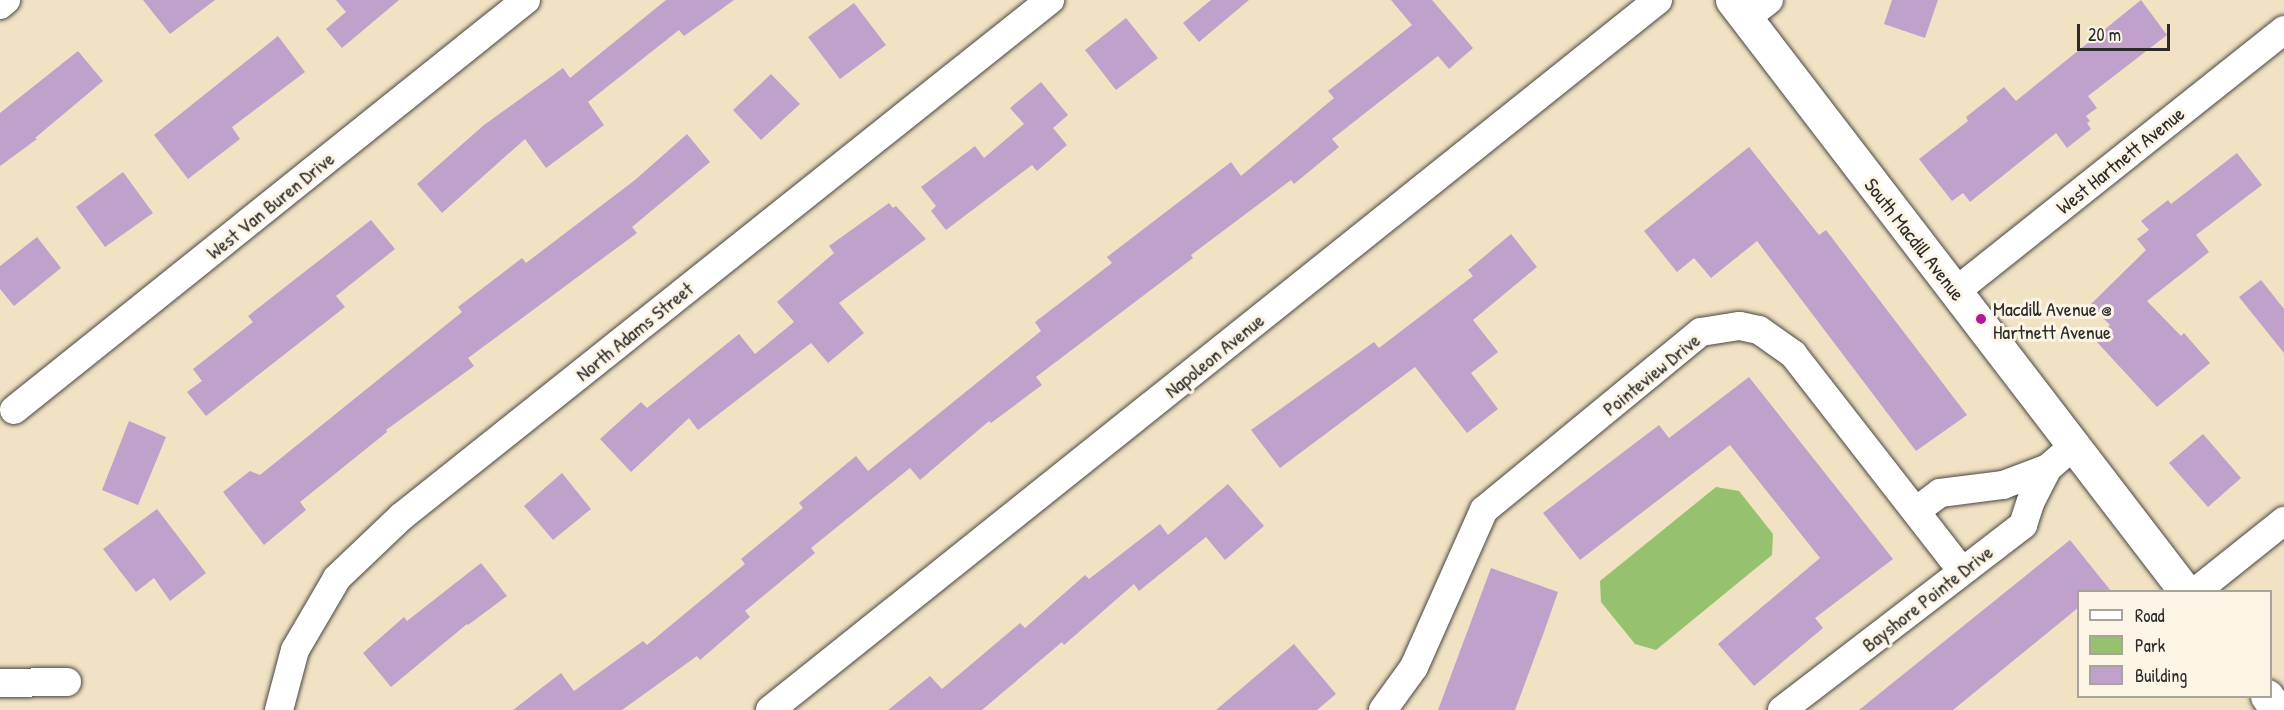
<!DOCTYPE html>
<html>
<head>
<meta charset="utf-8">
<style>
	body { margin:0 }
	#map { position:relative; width:2284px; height:710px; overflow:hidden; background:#f1e2c3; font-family:"Patrick Hand",sans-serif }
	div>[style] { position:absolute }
	.green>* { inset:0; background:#96c16f }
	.building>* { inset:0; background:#c0a1cb }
	.roads { filter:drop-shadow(0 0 2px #494642) drop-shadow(0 0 2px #494642) }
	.minor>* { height:28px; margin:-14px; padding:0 14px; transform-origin:14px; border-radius:14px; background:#fff }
	.tertiary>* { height:33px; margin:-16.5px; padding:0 16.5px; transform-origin:16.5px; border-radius:16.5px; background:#fff }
	.dots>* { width:16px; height:16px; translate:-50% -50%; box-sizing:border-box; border:3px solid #fcf5e5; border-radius:50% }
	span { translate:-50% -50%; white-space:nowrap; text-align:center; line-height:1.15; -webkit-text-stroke:6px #fcf5e5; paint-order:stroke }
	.street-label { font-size:20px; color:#2b2b2b }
	.poi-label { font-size:20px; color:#2b2b2b }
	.left { translate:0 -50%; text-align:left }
	.legend { position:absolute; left:2077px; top:590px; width:195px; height:108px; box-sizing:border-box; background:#fcf5e5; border:2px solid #a8a49b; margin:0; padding:8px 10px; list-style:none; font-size:18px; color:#2b2b2b }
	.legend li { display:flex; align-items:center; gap:12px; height:30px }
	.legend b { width:30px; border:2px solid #a8a49b }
	.scale { position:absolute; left:2077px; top:24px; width:93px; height:27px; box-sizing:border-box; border:3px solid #2b2b2b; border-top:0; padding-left:8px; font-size:18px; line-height:21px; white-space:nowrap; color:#2b2b2b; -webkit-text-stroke:4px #fcf5e5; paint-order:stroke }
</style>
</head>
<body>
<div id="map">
	<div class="green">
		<div style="clip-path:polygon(1716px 487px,1739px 491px,1773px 534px,1772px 555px,1656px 650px,1635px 644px,1601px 602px,1600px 581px)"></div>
	</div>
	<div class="building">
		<div style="clip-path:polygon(143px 0,215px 0,170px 34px)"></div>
		<div style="clip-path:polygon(336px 0,399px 0,342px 48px,326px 29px,346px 12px)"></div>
		<div style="clip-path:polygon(666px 0,734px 0,684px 36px,679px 30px,588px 102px,604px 125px,546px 168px,525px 139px,442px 213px,417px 184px,484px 125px,563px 68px,570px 78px)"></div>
		<div style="clip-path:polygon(1211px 0,1249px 0,1199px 42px,1183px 23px)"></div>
		<div style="clip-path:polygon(1391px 0,1432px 0,1473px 48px,1449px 69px,1438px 56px,1332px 139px,1339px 147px,1294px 184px,1291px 180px,1191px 255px,1193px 258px,1036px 377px,1042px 385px,991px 423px,989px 421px,920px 480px,910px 468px,811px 548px,815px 553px,745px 611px,750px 617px,700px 660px,697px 656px,622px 710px,513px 710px,561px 673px,574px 691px,643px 641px,647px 645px,745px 564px,741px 559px,803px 508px,799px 503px,856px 456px,868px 471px,1041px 331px,1035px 322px,1112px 263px,1107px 257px,1231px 162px,1241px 176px,1334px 98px,1328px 91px,1412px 25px)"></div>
		<div style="clip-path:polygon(1892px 0,1938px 0,1925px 38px,1884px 24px)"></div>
		<div style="clip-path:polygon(2141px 0,2167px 35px,2088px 96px,2097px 108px,2086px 116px,2090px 121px,2087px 123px,2091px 129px,2067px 148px,2056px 133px,1970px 202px,1963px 193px,1952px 201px,1919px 159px,1968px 121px,1966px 117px,2004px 87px,2016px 101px)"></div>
		<div style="clip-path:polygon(854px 3px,886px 45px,840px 79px,808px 37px)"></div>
		<div style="clip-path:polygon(1126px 18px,1158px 58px,1116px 90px,1085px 50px)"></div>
		<div style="clip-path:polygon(278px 36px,305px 72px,232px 127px,240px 139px,188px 179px,154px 135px)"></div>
		<div style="clip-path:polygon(78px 51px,103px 81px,35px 138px,37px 139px,0 166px,0 113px)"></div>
		<div style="clip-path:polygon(771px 74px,800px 104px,761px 140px,733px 110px)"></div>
		<div style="clip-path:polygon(1041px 82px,1068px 115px,1053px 128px,1067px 145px,1037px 171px,1032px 165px,946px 230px,931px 211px,936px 206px,921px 187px,975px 146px,984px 158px,1024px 124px,1010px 108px)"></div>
		<div style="clip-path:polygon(687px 134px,710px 162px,632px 227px,637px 233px,468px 358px,474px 366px,386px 430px,387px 432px,300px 502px,306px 510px,264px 545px,223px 492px,250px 471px,260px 475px,462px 312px,458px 307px,522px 258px,526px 263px,635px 180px)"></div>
		<div style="clip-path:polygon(1749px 147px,1819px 235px,1826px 230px,1967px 415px,1916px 451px,1757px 241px,1711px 278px,1694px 258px,1677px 272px,1644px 231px)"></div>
		<div style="clip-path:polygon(2237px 153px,2262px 185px,2196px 235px,2209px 252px,2147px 301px,2181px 336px,2184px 333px,2210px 363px,2157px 407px,2095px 340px,2110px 325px,2090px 305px,2146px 250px,2137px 239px,2149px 230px,2141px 221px,2168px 200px,2171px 204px)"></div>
		<div style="clip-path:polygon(123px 172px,153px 213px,105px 247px,76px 207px)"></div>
		<div style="clip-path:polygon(889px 203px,893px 208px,896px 206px,926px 239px,839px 303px,864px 333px,828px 363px,811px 343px,698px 430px,689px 418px,631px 472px,600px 439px,641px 402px,647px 408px,739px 334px,755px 354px,794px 322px,777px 302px,834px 253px,829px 246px)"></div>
		<div style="clip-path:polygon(371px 220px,395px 249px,336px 296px,345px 307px,206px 416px,187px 392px,202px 381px,193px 369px,253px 322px,248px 316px)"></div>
		<div style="clip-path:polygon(1511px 234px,1537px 267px,1473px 320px,1498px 352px,1471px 373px,1498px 409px,1467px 433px,1415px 367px,1280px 468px,1251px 430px,1374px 342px,1379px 348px,1473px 276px,1468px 270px)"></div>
		<div style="clip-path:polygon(37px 237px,61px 268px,14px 306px,0 289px,0 266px)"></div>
		<div style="clip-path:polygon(2261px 280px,2284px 309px,2284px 353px,2239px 297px)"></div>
		<div style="clip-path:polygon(1749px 377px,1893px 559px,1815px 618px,1823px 628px,1754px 686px,1718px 644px,1820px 558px,1730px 445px,1580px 560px,1543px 513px,1659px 425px,1669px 438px)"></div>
		<div style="clip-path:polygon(129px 421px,166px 437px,138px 505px,102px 490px)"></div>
		<div style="clip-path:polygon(2203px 434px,2241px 478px,2208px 507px,2169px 463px)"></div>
		<div style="clip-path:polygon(562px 473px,591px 509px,553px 540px,524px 506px)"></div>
		<div style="clip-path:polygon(1228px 484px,1264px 526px,1225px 560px,1206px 537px,1139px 591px,1134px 584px,1064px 645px,1062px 642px,982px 710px,888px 710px,930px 676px,942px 689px,1020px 623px,1025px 628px,1085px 575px,1089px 579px,1160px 524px,1168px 535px)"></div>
		<div style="clip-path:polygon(157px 509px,206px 573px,170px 601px,154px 578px,136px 592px,103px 549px)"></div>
		<div style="clip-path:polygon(2070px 540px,2111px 591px,2079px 591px,2079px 607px,1953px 710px,1859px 710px)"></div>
		<div style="clip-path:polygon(481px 563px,507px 596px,468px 625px,467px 624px,391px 687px,363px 653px,404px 617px,407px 621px)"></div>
		<div style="clip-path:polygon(1491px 568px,1558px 592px,1544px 632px,1515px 710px,1438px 710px)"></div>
		<div style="clip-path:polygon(1294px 644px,1336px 694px,1317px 710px,1216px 710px)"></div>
	</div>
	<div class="roads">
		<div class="minor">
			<div style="left:0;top:5px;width:8px;rotate:-40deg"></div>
			<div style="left:1746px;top:18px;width:29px;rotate:-38deg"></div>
			<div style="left:1956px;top:291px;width:419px;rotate:-38.5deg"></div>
			<div style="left:14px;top:410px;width:656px;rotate:-38.69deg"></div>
			<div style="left:1916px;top:511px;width:30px;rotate:-37deg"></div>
			<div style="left:1940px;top:493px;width:64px;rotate:-7.2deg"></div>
			<div style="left:2003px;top:485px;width:48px;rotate:-20.7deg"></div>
			<div style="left:2195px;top:592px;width:114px;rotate:-38.6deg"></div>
			<div style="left:0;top:683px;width:67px;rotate:-0.9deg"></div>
			<div style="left:279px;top:710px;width:62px;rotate:-75.1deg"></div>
			<div style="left:295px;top:650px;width:83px;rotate:-59.7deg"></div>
			<div style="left:337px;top:578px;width:88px;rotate:-43.6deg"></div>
			<div style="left:401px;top:517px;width:830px;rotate:-38.54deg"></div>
			<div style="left:770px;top:710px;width:1137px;rotate:-38.64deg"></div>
			<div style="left:1383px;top:710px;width:53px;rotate:-54.2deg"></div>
			<div style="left:1414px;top:667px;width:172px;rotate:-66deg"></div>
			<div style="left:1484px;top:510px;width:281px;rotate:-39.4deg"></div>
			<div style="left:1701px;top:332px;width:39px;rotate:-9deg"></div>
			<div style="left:1740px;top:326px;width:19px;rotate:12deg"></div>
			<div style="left:1759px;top:330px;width:42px;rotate:35.2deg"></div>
			<div style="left:1793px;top:354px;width:275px;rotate:52.1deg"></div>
			<div style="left:1782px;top:710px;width:304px;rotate:-37.5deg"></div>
			<div style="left:2023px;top:525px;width:25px;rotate:-72deg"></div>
			<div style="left:2031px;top:501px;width:37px;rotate:-63deg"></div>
			<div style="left:2048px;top:468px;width:35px;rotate:-41deg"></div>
		</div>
		<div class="tertiary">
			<div style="left:1732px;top:0;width:746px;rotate:52.52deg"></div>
			<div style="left:2267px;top:696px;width:17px;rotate:54deg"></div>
		</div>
	</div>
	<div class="dots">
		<div style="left:1981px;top:319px;background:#b5179e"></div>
	</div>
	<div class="street-label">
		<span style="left:2120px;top:160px;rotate:-39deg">West Hartnett Avenue</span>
		<span style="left:270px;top:205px;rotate:-39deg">West Van Buren Drive</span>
		<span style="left:1915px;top:239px;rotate:52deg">South Macdill Avenue</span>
		<span style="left:634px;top:331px;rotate:-39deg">North Adams Street</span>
		<span style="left:1214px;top:355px;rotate:-39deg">Napoleon Avenue</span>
		<span style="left:1651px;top:374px;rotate:-39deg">Pointeview Drive</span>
		<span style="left:1927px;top:598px;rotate:-38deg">Bayshore Pointe Drive</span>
	</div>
	<div class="poi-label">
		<span class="left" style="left:1993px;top:320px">Macdill Avenue @<br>Hartnett Avenue</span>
	</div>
	<ul class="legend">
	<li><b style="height:8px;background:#fff"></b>Road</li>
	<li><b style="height:16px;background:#96c16f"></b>Park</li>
	<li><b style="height:16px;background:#c0a1cb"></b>Building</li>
	</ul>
	<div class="scale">20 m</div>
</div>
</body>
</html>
